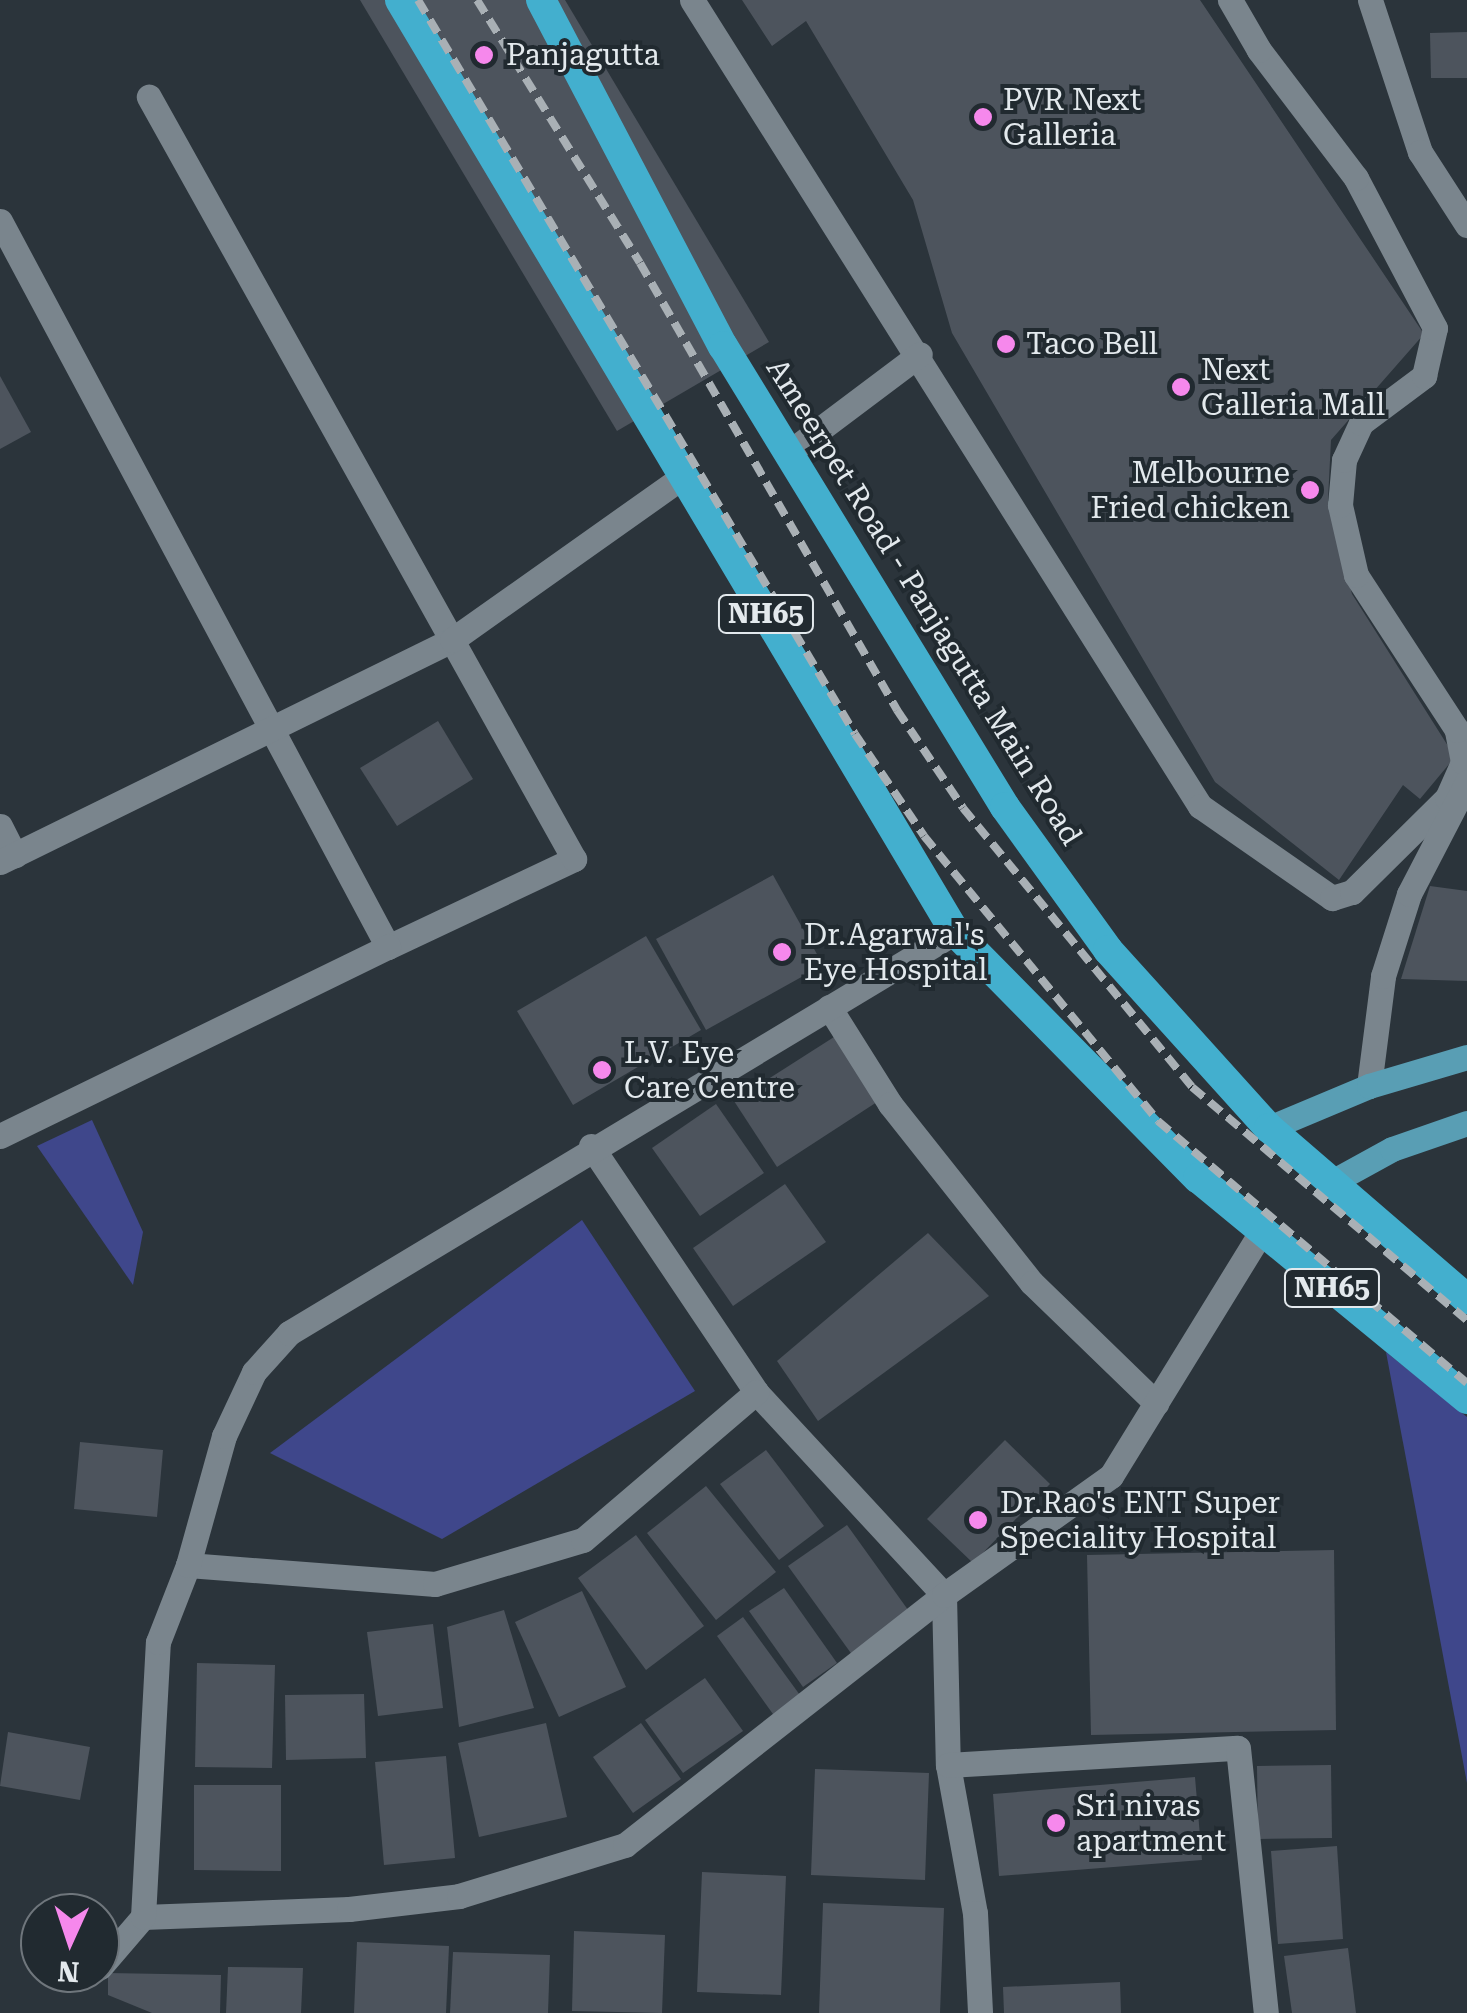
<!DOCTYPE html>
<html>
<head>
<meta charset="utf-8">
<style>
	body { margin:0 }
	#map { position:relative; width:1467px; height:2013px; overflow:hidden; background:#2b343b; font-family:"Roboto Serif",serif }
	div>[style] { position:absolute }
	.green>* { inset:0; background:#3f478b }
	.building>* { inset:0; background:#4d545d }
	.minor>* { height:25px; margin:-12.5px; padding:0 12.5px; transform-origin:12.5px; border-radius:12.5px; background:#7a858d }
	.major>* { height:25px; margin:-12.5px; padding:0 12.5px; transform-origin:12.5px; border-radius:12.5px; background:#599eb4 }
	.highway>* { height:30px; margin:-15px; padding:0 15px; transform-origin:15px; border-radius:15px; background:#43afce }
	.rail>* { height:8px; margin-top:-4px; transform-origin:0; background:repeating-linear-gradient(90deg,#a9b0b5 0 15px,transparent 0 23px) }
	.dots>* { width:28px; height:28px; translate:-50% -50%; box-sizing:border-box; border:5px solid #212a30; border-radius:50% }
	span { translate:-50% -50%; white-space:nowrap; text-align:center; line-height:1.15; -webkit-text-stroke:8px #212a30; paint-order:stroke }
	.shield-label span { padding:2px 8px; background:#212a30; border:2px solid; border-radius:8px; -webkit-text-stroke-width:0 }
	.shield-label { font-size:28px; color:#e3e9ed; font-weight:700 }
	.poi-label { font-size:30px; color:#e3e9ed }
	.left { translate:0 -50%; text-align:left }
	.right { translate:-100% -50%; text-align:right }
	.street-label { font-size:30px; color:#e3e9ed }
	.north { position:absolute; left:20px; top:1893px; width:100px; height:100px; box-sizing:border-box; background:#212a30; border:2px solid #6f767c; border-radius:50%; rotate:183deg; font-size:28px; font-weight:700; line-height:40px; text-align:center; color:#e3e9ed }
	.north::after { content:''; display:block; margin:auto; width:35px; height:45px; background:#f688ec; clip-path:polygon(50% 0,100% 100%,50% 72%,0 100%) }
</style>
</head>
<body>
<div id="map">
	<div class="green">
		<div style="clip-path:polygon(92px 1120px,143px 1232px,133px 1285px,37px 1146px)"></div>
		<div style="clip-path:polygon(582px 1220px,695px 1391px,442px 1539px,270px 1453px)"></div>
		<div style="clip-path:polygon(1386px 1352px,1467px 1417px,1467px 1783px)"></div>
	</div>
	<div class="building">
		<div style="clip-path:polygon(360px 0,565px 0,769px 342px,617px 431px)"></div>
		<div style="clip-path:polygon(742px 0,1200px 0,1424px 334px,1331px 440px,1328px 500px,1352px 594px,1455px 757px,1420px 799px,1403px 785px,1339px 880px,1215px 782px,952px 333px,913px 200px,806px 21px,772px 46px)"></div>
		<div style="clip-path:polygon(1467px 32px,1467px 78px,1431px 78px,1430px 33px)"></div>
		<div style="clip-path:polygon(0 376px,31px 432px,0 449px)"></div>
		<div style="clip-path:polygon(438px 721px,473px 779px,397px 826px,360px 768px)"></div>
		<div style="clip-path:polygon(773px 875px,823px 965px,706px 1030px,656px 939px)"></div>
		<div style="clip-path:polygon(1430px 886px,1467px 891px,1467px 981px,1401px 979px)"></div>
		<div style="clip-path:polygon(646px 936px,701px 1030px,573px 1105px,517px 1011px)"></div>
		<div style="clip-path:polygon(834px 1037px,877px 1102px,777px 1167px,734px 1101px)"></div>
		<div style="clip-path:polygon(716px 1104px,764px 1173px,700px 1216px,652px 1148px)"></div>
		<div style="clip-path:polygon(785px 1184px,826px 1242px,733px 1306px,693px 1248px)"></div>
		<div style="clip-path:polygon(928px 1233px,989px 1296px,818px 1421px,777px 1361px)"></div>
		<div style="clip-path:polygon(1005px 1440px,1050px 1484px,973px 1563px,927px 1519px)"></div>
		<div style="clip-path:polygon(80px 1442px,163px 1450px,157px 1517px,74px 1509px)"></div>
		<div style="clip-path:polygon(766px 1450px,824px 1526px,779px 1560px,720px 1484px)"></div>
		<div style="clip-path:polygon(706px 1486px,776px 1572px,716px 1620px,647px 1533px)"></div>
		<div style="clip-path:polygon(847px 1525px,911px 1614px,853px 1656px,788px 1566px)"></div>
		<div style="clip-path:polygon(636px 1535px,704px 1626px,646px 1670px,578px 1578px)"></div>
		<div style="clip-path:polygon(1334px 1550px,1336px 1730px,1091px 1735px,1087px 1555px)"></div>
		<div style="clip-path:polygon(784px 1588px,837px 1663px,803px 1687px,749px 1611px)"></div>
		<div style="clip-path:polygon(582px 1591px,626px 1687px,559px 1717px,515px 1622px)"></div>
		<div style="clip-path:polygon(504px 1610px,534px 1708px,459px 1727px,447px 1627px)"></div>
		<div style="clip-path:polygon(743px 1617px,805px 1702px,778px 1721px,717px 1636px)"></div>
		<div style="clip-path:polygon(433px 1624px,443px 1708px,378px 1716px,367px 1632px)"></div>
		<div style="clip-path:polygon(197px 1663px,275px 1665px,272px 1768px,195px 1767px)"></div>
		<div style="clip-path:polygon(705px 1678px,743px 1731px,683px 1773px,645px 1720px)"></div>
		<div style="clip-path:polygon(364px 1694px,366px 1758px,286px 1760px,285px 1695px)"></div>
		<div style="clip-path:polygon(546px 1723px,567px 1817px,479px 1837px,458px 1743px)"></div>
		<div style="clip-path:polygon(641px 1723px,681px 1779px,633px 1813px,593px 1757px)"></div>
		<div style="clip-path:polygon(8px 1732px,90px 1747px,80px 1800px,0 1786px)"></div>
		<div style="clip-path:polygon(446px 1756px,455px 1858px,384px 1865px,375px 1762px)"></div>
		<div style="clip-path:polygon(1331px 1765px,1332px 1838px,1258px 1839px,1257px 1766px)"></div>
		<div style="clip-path:polygon(815px 1769px,929px 1773px,925px 1880px,811px 1875px)"></div>
		<div style="clip-path:polygon(1195px 1777px,1202px 1860px,999px 1876px,993px 1794px)"></div>
		<div style="clip-path:polygon(194px 1785px,281px 1785px,281px 1871px,194px 1870px)"></div>
		<div style="clip-path:polygon(1337px 1846px,1343px 1939px,1278px 1944px,1271px 1851px)"></div>
		<div style="clip-path:polygon(702px 1872px,786px 1876px,781px 1995px,697px 1992px)"></div>
		<div style="clip-path:polygon(823px 1903px,944px 1908px,940px 2013px,819px 2013px)"></div>
		<div style="clip-path:polygon(574px 1931px,665px 1935px,662px 2013px,572px 2011px)"></div>
		<div style="clip-path:polygon(357px 1942px,449px 1946px,446px 2013px,354px 2013px)"></div>
		<div style="clip-path:polygon(1348px 1948px,1356px 2013px,1292px 2013px,1284px 1956px)"></div>
		<div style="clip-path:polygon(453px 1952px,550px 1955px,548px 2013px,450px 2013px)"></div>
		<div style="clip-path:polygon(228px 1967px,303px 1968px,301px 2013px,226px 2013px)"></div>
		<div style="clip-path:polygon(108px 1973px,221px 1975px,220px 2013px,152px 2013px,108px 1995px)"></div>
		<div style="clip-path:polygon(1120px 1982px,1121px 2013px,1004px 2013px,1003px 1987px)"></div>
	</div>
	<div class="minor">
		<div style="left:692px;top:0;width:953px;rotate:57.78deg"></div>
		<div style="left:1200px;top:806px;width:161px;rotate:34.9deg"></div>
		<div style="left:1332px;top:898px;width:21px;rotate:-17deg"></div>
		<div style="left:1352px;top:892px;width:134px;rotate:-44.7deg"></div>
		<div style="left:1447px;top:798px;width:39px;rotate:-66deg"></div>
		<div style="left:1463px;top:762px;width:33px;rotate:-101deg"></div>
		<div style="left:1457px;top:730px;width:185px;rotate:-123.1deg"></div>
		<div style="left:1356px;top:575px;width:72px;rotate:-102.9deg"></div>
		<div style="left:1340px;top:505px;width:45px;rotate:-84.9deg"></div>
		<div style="left:1344px;top:460px;width:41px;rotate:-65.3deg"></div>
		<div style="left:1361px;top:423px;width:79px;rotate:-36.7deg"></div>
		<div style="left:1424px;top:376px;width:49px;rotate:-77.1deg"></div>
		<div style="left:1435px;top:328px;width:170px;rotate:-117.8deg"></div>
		<div style="left:1356px;top:178px;width:161px;rotate:-127.2deg"></div>
		<div style="left:1259px;top:50px;width:58px;rotate:-120.1deg"></div>
		<div style="left:1370px;top:0;width:160px;rotate:71.8deg"></div>
		<div style="left:1420px;top:152px;width:87px;rotate:57.2deg"></div>
		<div style="left:0;top:221px;width:823px;rotate:61.88deg"></div>
		<div style="left:388px;top:947px;width:206px;rotate:-25.3deg"></div>
		<div style="left:574px;top:859px;width:873px;rotate:-119.15deg"></div>
		<div style="left:787px;top:454px;width:166px;rotate:-36.9deg"></div>
		<div style="left:0;top:826px;width:33px;rotate:63deg"></div>
		<div style="left:0;top:862px;width:504px;rotate:-26.16deg"></div>
		<div style="left:452px;top:640px;width:284px;rotate:-35.3deg"></div>
		<div style="left:829px;top:1007px;width:115px;rotate:57.8deg"></div>
		<div style="left:890px;top:1104px;width:228px;rotate:51.6deg"></div>
		<div style="left:1032px;top:1283px;width:173px;rotate:44.1deg"></div>
		<div style="left:1369px;top:1086px;width:111px;rotate:-82.7deg"></div>
		<div style="left:1383px;top:976px;width:86px;rotate:-72.4deg"></div>
		<div style="left:1409px;top:894px;width:126px;rotate:-62.6deg"></div>
		<div style="left:0;top:1136px;width:432px;rotate:-26deg"></div>
		<div style="left:591px;top:1146px;width:296px;rotate:56.1deg"></div>
		<div style="left:756px;top:1392px;width:277px;rotate:47.2deg"></div>
		<div style="left:944px;top:1595px;width:170px;rotate:88.7deg"></div>
		<div style="left:948px;top:1765px;width:150px;rotate:79.7deg"></div>
		<div style="left:975px;top:1913px;width:100px;rotate:87.1deg"></div>
		<div style="left:188px;top:1565px;width:248px;rotate:4.4deg"></div>
		<div style="left:435px;top:1584px;width:154px;rotate:-16.6deg"></div>
		<div style="left:583px;top:1540px;width:228px;rotate:-40.5deg"></div>
		<div style="left:948px;top:1765px;width:290px;rotate:-3.4deg"></div>
		<div style="left:1238px;top:1748px;width:266px;rotate:84deg"></div>
		<div style="left:143px;top:1917px;width:206px;rotate:-2.2deg"></div>
		<div style="left:349px;top:1909px;width:111px;rotate:-6.7deg"></div>
		<div style="left:459px;top:1896px;width:174px;rotate:-17.1deg"></div>
		<div style="left:625px;top:1845px;width:405px;rotate:-38.1deg"></div>
		<div style="left:944px;top:1595px;width:205px;rotate:-35.5deg"></div>
		<div style="left:1111px;top:1476px;width:290px;rotate:-58.4deg"></div>
		<div style="left:100px;top:1967px;width:66px;rotate:-49.3deg"></div>
		<div style="left:143px;top:1917px;width:275px;rotate:-86.9deg"></div>
		<div style="left:158px;top:1642px;width:83px;rotate:-68.7deg"></div>
		<div style="left:188px;top:1565px;width:134px;rotate:-74.4deg"></div>
		<div style="left:224px;top:1436px;width:71px;rotate:-64.9deg"></div>
		<div style="left:254px;top:1372px;width:52px;rotate:-48.1deg"></div>
		<div style="left:289px;top:1333px;width:777px;rotate:-31.05deg"></div>
	</div>
	<div class="major">
		<div style="left:1269px;top:1128px;width:108px;rotate:-22.8deg"></div>
		<div style="left:1369px;top:1086px;width:102px;rotate:-16.5deg"></div>
		<div style="left:1332px;top:1182px;width:68px;rotate:-28.8deg"></div>
		<div style="left:1392px;top:1149px;width:79px;rotate:-19.1deg"></div>
	</div>
	<div class="highway">
		<div style="left:400px;top:0;width:1085px;rotate:59.23deg"></div>
		<div style="left:955px;top:932px;width:346px;rotate:45.4deg"></div>
		<div style="left:1198px;top:1178px;width:348px;rotate:39.4deg"></div>
		<div style="left:541px;top:0;width:391px;rotate:62.3deg"></div>
		<div style="left:723px;top:346px;width:540px;rotate:58.55deg"></div>
		<div style="left:1005px;top:807px;width:176px;rotate:54.2deg"></div>
		<div style="left:1108px;top:950px;width:240px;rotate:47.9deg"></div>
		<div style="left:1269px;top:1128px;width:262px;rotate:40.8deg"></div>
	</div>
	<div class="rail">
		<div style="left:418px;top:0;width:854px;rotate:59.23deg"></div>
		<div style="left:855px;top:734px;width:123px;rotate:55.9deg"></div>
		<div style="left:924px;top:836px;width:369px;rotate:50.6deg"></div>
		<div style="left:1158px;top:1121px;width:405px;rotate:40.3deg"></div>
		<div style="left:477px;top:0;width:309px;rotate:58.2deg"></div>
		<div style="left:640px;top:263px;width:516px;rotate:60.1deg"></div>
		<div style="left:897px;top:710px;width:118px;rotate:56deg"></div>
		<div style="left:963px;top:808px;width:361px;rotate:50.6deg"></div>
		<div style="left:1192px;top:1087px;width:360px;rotate:40.3deg"></div>
	</div>
	<div class="dots">
		<div style="left:484px;top:55px;background:#f688ec"></div>
		<div style="left:983px;top:117px;background:#f688ec"></div>
		<div style="left:1006px;top:344px;background:#f688ec"></div>
		<div style="left:1181px;top:387px;background:#f688ec"></div>
		<div style="left:1310px;top:490px;background:#f688ec"></div>
		<div style="left:782px;top:952px;background:#f688ec"></div>
		<div style="left:602px;top:1070px;background:#f688ec"></div>
		<div style="left:978px;top:1520px;background:#f688ec"></div>
		<div style="left:1056px;top:1823px;background:#f688ec"></div>
	</div>
	<div class="shield-label">
		<span style="left:766px;top:614px">NH65</span>
		<span style="left:1332px;top:1288px">NH65</span>
	</div>
	<div class="poi-label">
		<span class="left" style="left:506px;top:55px">Panjagutta</span>
		<span class="left" style="left:1003px;top:117px">PVR Next<br>Galleria</span>
		<span class="left" style="left:1026px;top:344px">Taco Bell</span>
		<span class="left" style="left:1201px;top:387px">Next<br>Galleria Mall</span>
		<span class="right" style="left:1290px;top:490px">Melbourne<br>Fried chicken</span>
		<span class="left" style="left:804px;top:952px">Dr.Agarwal's<br>Eye Hospital</span>
		<span class="left" style="left:624px;top:1070px">L.V. Eye<br>Care Centre</span>
		<span class="left" style="left:1000px;top:1520px">Dr.Rao's ENT Super<br>Speciality Hospital</span>
		<span class="left" style="left:1076px;top:1823px">Sri nivas<br>apartment</span>
	</div>
	<div class="street-label">
		<span style="left:924px;top:602px;rotate:58deg">Ameerpet Road - Panjagutta Main Road</span>
	</div>
	<div class="north">N</div>
</div>
</body>
</html>
